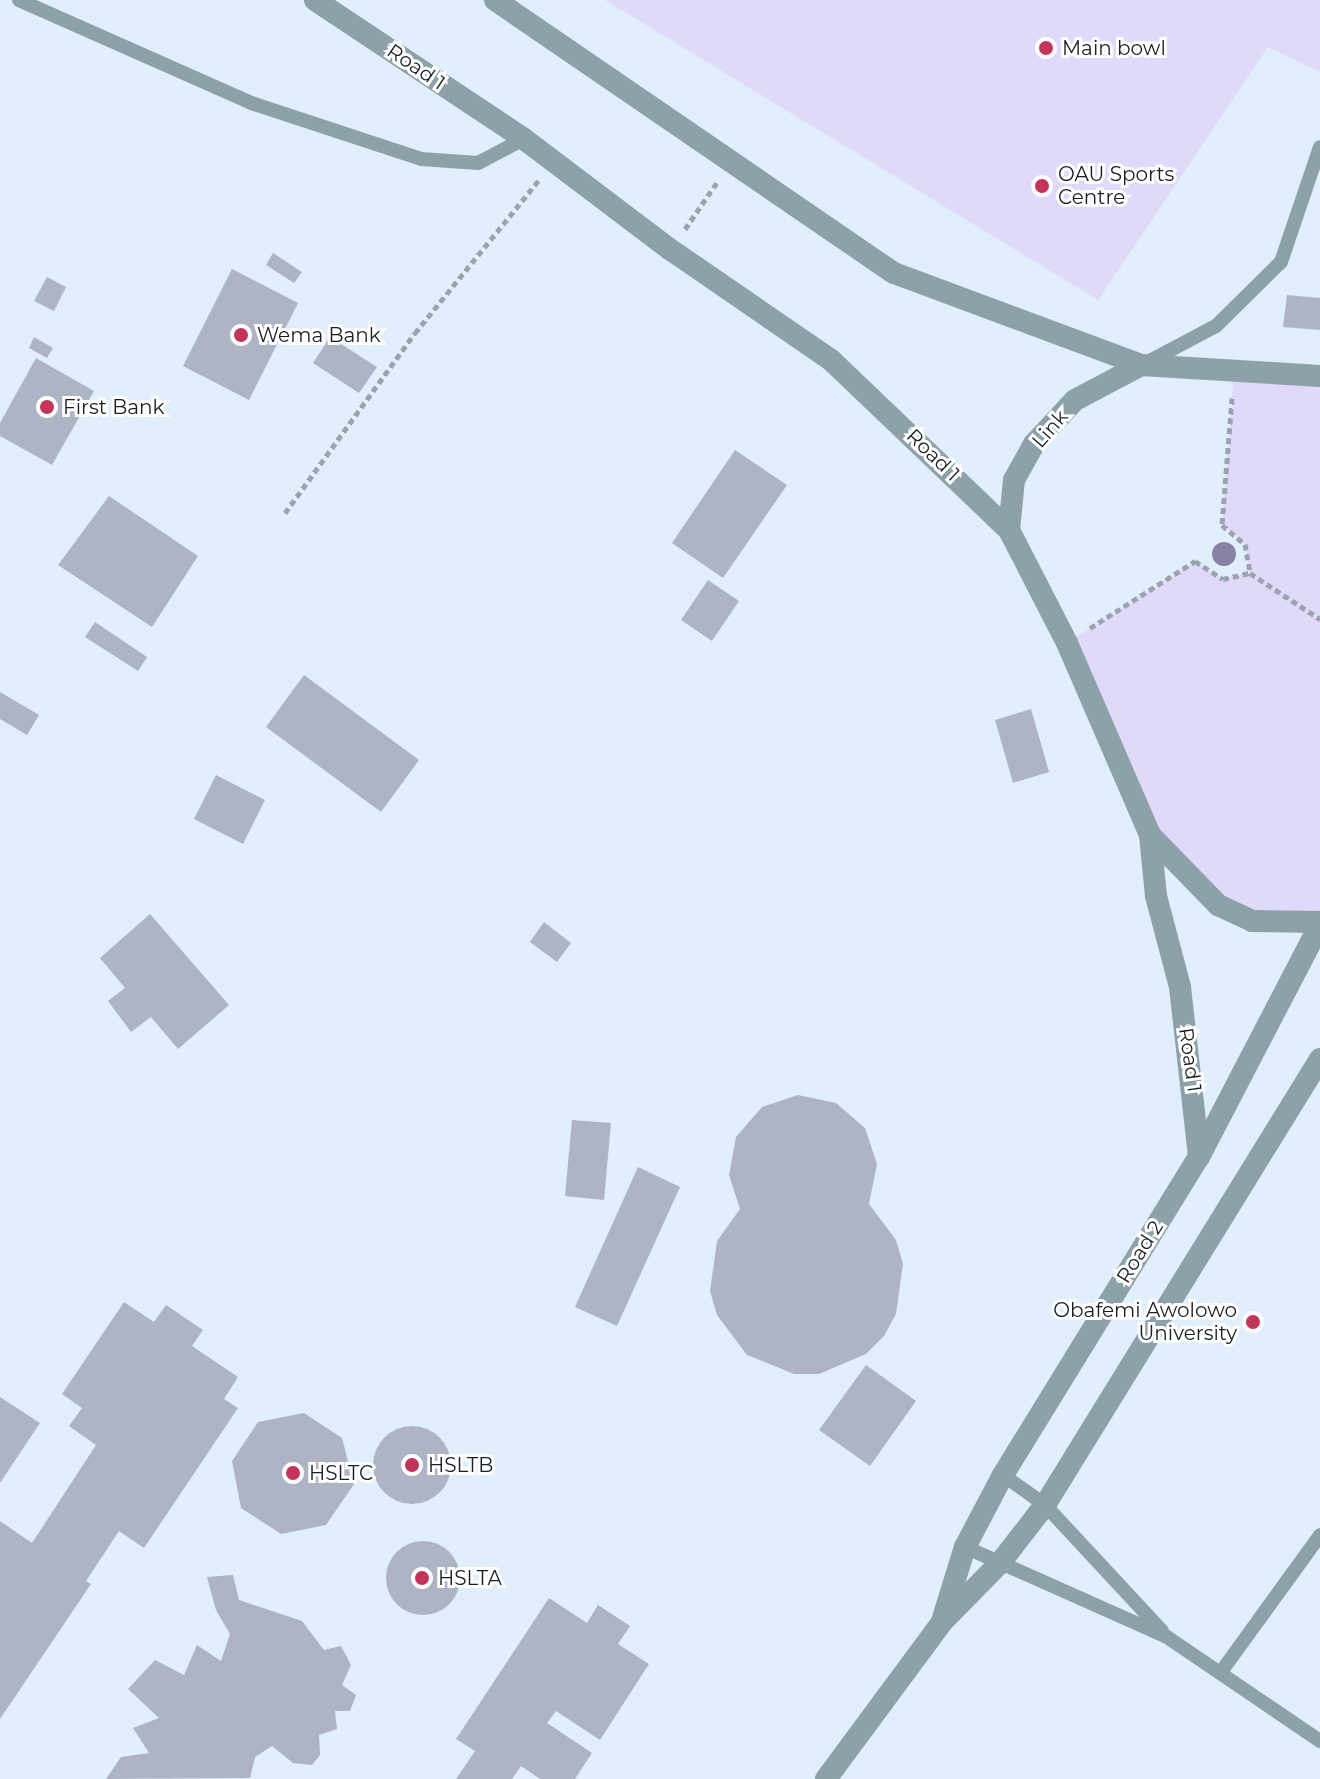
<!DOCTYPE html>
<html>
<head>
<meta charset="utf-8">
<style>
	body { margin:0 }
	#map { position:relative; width:1320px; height:1779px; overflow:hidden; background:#e1eefb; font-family:Montserrat,sans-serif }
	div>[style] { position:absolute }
	.green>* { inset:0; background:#e1d9f9 }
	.building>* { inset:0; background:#afb4c4 }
	.round { border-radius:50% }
	.path>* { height:5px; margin-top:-2.5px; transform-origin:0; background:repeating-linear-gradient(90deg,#9aa4ae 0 6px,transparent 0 10px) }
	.service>* { height:14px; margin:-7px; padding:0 7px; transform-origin:7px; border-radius:7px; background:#8da1a9 }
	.minor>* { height:22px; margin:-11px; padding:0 11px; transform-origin:11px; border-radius:11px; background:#8da1a9 }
	.trees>* { width:24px; height:24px; margin:-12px; border-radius:50%; background:#8682a4 }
	.dots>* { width:22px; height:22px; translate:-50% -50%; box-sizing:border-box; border:4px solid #fff; border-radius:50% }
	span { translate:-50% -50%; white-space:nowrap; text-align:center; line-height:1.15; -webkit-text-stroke:6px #fff; paint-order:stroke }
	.poi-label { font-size:20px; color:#1a1f24 }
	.left { translate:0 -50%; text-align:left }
	.right { translate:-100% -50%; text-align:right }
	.street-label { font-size:20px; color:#1a1f24 }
</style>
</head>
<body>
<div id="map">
	<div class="green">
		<div style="clip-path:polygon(605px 0,1320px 0,1320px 72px,1268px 47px,1098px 300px)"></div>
		<div style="clip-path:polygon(1234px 371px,1320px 376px,1320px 922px,1252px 921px,1150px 835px,1067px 643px,1195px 561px,1223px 579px,1249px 573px,1245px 544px,1222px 525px)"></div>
	</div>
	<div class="building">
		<div style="clip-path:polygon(273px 253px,302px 272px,294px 283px,266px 265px)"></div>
		<div style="clip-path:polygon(232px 269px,298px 303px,249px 400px,183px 366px)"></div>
		<div style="clip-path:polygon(47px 277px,66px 287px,54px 311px,34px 301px)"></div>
		<div style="clip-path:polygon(1287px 295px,1320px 298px,1320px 330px,1283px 327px)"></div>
		<div style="clip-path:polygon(34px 337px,53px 348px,47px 358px,29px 348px)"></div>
		<div style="clip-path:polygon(330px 337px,377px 367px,359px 393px,313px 363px)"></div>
		<div style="clip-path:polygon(36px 358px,94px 391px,52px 465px,0 436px,0 423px)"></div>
		<div style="clip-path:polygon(735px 450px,787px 485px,723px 578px,672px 543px)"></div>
		<div style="clip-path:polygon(109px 496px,198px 556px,152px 627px,58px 565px)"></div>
		<div style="clip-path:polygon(708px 580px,739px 601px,712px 641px,681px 620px)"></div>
		<div style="clip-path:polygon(95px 622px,147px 657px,138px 671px,85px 637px)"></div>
		<div style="clip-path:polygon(304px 675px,419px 760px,381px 812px,266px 727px)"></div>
		<div style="clip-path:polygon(0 692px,39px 715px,27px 735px,0 719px)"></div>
		<div style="clip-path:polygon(1031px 709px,1049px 772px,1013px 783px,995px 720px)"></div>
		<div style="clip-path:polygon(216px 775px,265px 800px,243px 844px,194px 819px)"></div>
		<div style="clip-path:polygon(150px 914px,229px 1005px,178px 1049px,151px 1017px,131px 1032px,108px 1001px,125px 988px,100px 958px)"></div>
		<div style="clip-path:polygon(544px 922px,571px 943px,557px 962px,530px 942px)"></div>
		<div style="clip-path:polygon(798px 1095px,836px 1103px,865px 1128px,877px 1164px,869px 1204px,896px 1240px,903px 1264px,896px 1314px,884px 1336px,866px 1354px,819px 1374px,794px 1374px,747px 1355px,717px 1315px,710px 1291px,717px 1241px,740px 1209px,729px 1175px,736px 1137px,762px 1107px)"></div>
		<div style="clip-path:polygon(572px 1120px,611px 1123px,604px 1200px,565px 1196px)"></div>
		<div style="clip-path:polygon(638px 1167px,680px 1187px,617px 1326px,575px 1307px)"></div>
		<div style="clip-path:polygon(124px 1302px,154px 1322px,166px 1305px,203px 1330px,192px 1346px,238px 1377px,224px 1399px,238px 1408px,144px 1548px,119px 1531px,86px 1581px,91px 1584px,0 1719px,0 1521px,32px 1543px,96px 1445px,69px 1426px,82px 1408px,62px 1394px)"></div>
		<div style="clip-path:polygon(866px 1365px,916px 1401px,870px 1466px,819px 1430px)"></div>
		<div style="clip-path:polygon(0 1397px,40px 1423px,0 1483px)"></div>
		<div style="clip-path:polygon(304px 1413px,342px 1438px,354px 1484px,326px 1525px,281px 1534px,241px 1508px,232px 1461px,258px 1422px)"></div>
		<div class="round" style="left:373px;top:1426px;width:78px;height:78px"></div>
		<div class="round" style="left:386px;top:1541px;width:74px;height:74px"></div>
		<div style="clip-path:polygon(233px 1575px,239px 1600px,302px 1621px,324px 1650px,341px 1646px,351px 1665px,342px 1685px,356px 1695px,350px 1711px,335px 1711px,337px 1729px,319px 1735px,320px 1755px,312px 1765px,293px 1763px,272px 1746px,255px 1757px,250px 1778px,106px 1779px,121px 1757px,149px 1753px,133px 1728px,159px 1718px,128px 1689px,155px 1660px,184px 1675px,197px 1645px,221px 1661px,230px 1634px,216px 1610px,207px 1577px)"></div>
		<div style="clip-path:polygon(549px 1598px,587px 1623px,598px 1605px,630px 1626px,618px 1644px,649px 1664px,600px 1740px,556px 1711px,547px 1723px,592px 1753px,575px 1779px,540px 1779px,521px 1766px,512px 1779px,456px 1779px,475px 1751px,456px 1739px)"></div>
	</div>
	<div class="path">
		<div style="left:685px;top:229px;width:58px;rotate:-55.5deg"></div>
		<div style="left:1232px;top:398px;width:127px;rotate:94.5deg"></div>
		<div style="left:1222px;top:525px;width:30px;rotate:40deg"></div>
		<div style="left:1245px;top:544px;width:29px;rotate:80deg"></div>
		<div style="left:1250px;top:573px;width:84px;rotate:33.3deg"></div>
		<div style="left:285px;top:513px;width:222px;rotate:-54.2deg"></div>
		<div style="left:415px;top:333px;width:196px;rotate:-51deg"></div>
		<div style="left:1090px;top:628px;width:125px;rotate:-32.5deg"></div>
		<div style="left:1195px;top:561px;width:33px;rotate:33deg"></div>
		<div style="left:1223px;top:579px;width:28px;rotate:-13deg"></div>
	</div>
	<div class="service">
		<div style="left:19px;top:0;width:254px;rotate:23.9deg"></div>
		<div style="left:251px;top:103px;width:179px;rotate:18.2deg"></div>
		<div style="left:421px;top:159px;width:57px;rotate:4deg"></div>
		<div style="left:478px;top:163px;width:52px;rotate:-27.6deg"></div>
		<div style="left:1146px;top:363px;width:79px;rotate:-27.9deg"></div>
		<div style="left:1216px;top:326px;width:91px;rotate:-44.6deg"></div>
		<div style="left:1281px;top:262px;width:121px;rotate:-71.3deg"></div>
		<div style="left:1003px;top:1475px;width:52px;rotate:35.5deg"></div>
		<div style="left:1045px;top:1505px;width:172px;rotate:47.1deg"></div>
		<div style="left:965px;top:1547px;width:221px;rotate:24deg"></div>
		<div style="left:1167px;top:1637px;width:185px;rotate:34.2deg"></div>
		<div style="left:1221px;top:1672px;width:169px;rotate:-54.1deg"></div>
	</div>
	<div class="minor">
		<div style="left:315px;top:0;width:251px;rotate:33.6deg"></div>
		<div style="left:524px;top:139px;width:184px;rotate:37.1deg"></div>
		<div style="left:671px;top:250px;width:194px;rotate:34.5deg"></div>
		<div style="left:831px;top:360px;width:246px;rotate:43.7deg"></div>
		<div style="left:1009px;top:530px;width:127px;rotate:62.8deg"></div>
		<div style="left:1067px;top:643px;width:209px;rotate:66.6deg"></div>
		<div style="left:1150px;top:835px;width:61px;rotate:84.4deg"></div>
		<div style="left:1156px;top:896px;width:94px;rotate:75.2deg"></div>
		<div style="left:1180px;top:987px;width:171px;rotate:83.6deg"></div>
		<div style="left:495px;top:0;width:483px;rotate:34.4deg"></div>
		<div style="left:894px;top:273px;width:264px;rotate:20.4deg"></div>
		<div style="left:1141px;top:365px;width:179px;rotate:3.5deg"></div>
		<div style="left:1009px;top:530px;width:50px;rotate:-84.3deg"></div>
		<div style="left:1014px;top:480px;width:41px;rotate:-60.9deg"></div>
		<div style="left:1034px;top:444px;width:60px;rotate:-47deg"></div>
		<div style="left:1075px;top:400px;width:75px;rotate:-27.9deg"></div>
		<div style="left:1150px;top:835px;width:98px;rotate:45.8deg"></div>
		<div style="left:1218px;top:905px;width:38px;rotate:25deg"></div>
		<div style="left:1252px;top:921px;width:68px;rotate:0.8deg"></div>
		<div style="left:943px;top:1618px;width:74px;rotate:-72.8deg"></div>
		<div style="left:965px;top:1547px;width:81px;rotate:-62.2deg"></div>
		<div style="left:1003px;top:1475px;width:374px;rotate:-58.4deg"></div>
		<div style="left:1199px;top:1157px;width:262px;rotate:-62.5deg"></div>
		<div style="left:826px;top:1779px;width:195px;rotate:-53.5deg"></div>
		<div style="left:942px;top:1622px;width:83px;rotate:-45.5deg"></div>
		<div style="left:1000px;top:1563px;width:73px;rotate:-52.2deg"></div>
		<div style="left:1045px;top:1505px;width:524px;rotate:-58.34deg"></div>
	</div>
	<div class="trees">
		<div style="left:1224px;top:554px"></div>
	</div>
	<div class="dots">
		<div style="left:1046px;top:48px;background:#c3345a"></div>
		<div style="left:1042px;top:186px;background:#c3345a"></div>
		<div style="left:241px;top:335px;background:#c3345a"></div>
		<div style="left:47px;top:407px;background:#c3345a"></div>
		<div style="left:1253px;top:1322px;background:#c3345a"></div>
		<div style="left:412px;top:1465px;background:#c3345a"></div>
		<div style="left:293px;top:1473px;background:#c3345a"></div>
		<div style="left:422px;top:1578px;background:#c3345a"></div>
	</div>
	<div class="poi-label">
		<span class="left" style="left:1062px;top:48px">Main bowl</span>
		<span class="left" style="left:1058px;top:186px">OAU Sports<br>Centre</span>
		<span class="left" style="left:257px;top:335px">Wema Bank</span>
		<span class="left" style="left:63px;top:407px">First Bank</span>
		<span class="right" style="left:1237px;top:1322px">Obafemi Awolowo<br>University</span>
		<span class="left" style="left:428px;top:1465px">HSLTB</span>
		<span class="left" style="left:309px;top:1473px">HSLTC</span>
		<span class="left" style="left:438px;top:1578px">HSLTA</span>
	</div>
	<div class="street-label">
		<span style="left:416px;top:67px;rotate:34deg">Road 1</span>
		<span style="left:1050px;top:429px;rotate:-49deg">Link</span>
		<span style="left:933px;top:455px;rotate:44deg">Road 1</span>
		<span style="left:1190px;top:1060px;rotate:82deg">Road 1</span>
		<span style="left:1140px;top:1252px;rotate:-58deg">Road 2</span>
	</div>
</div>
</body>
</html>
